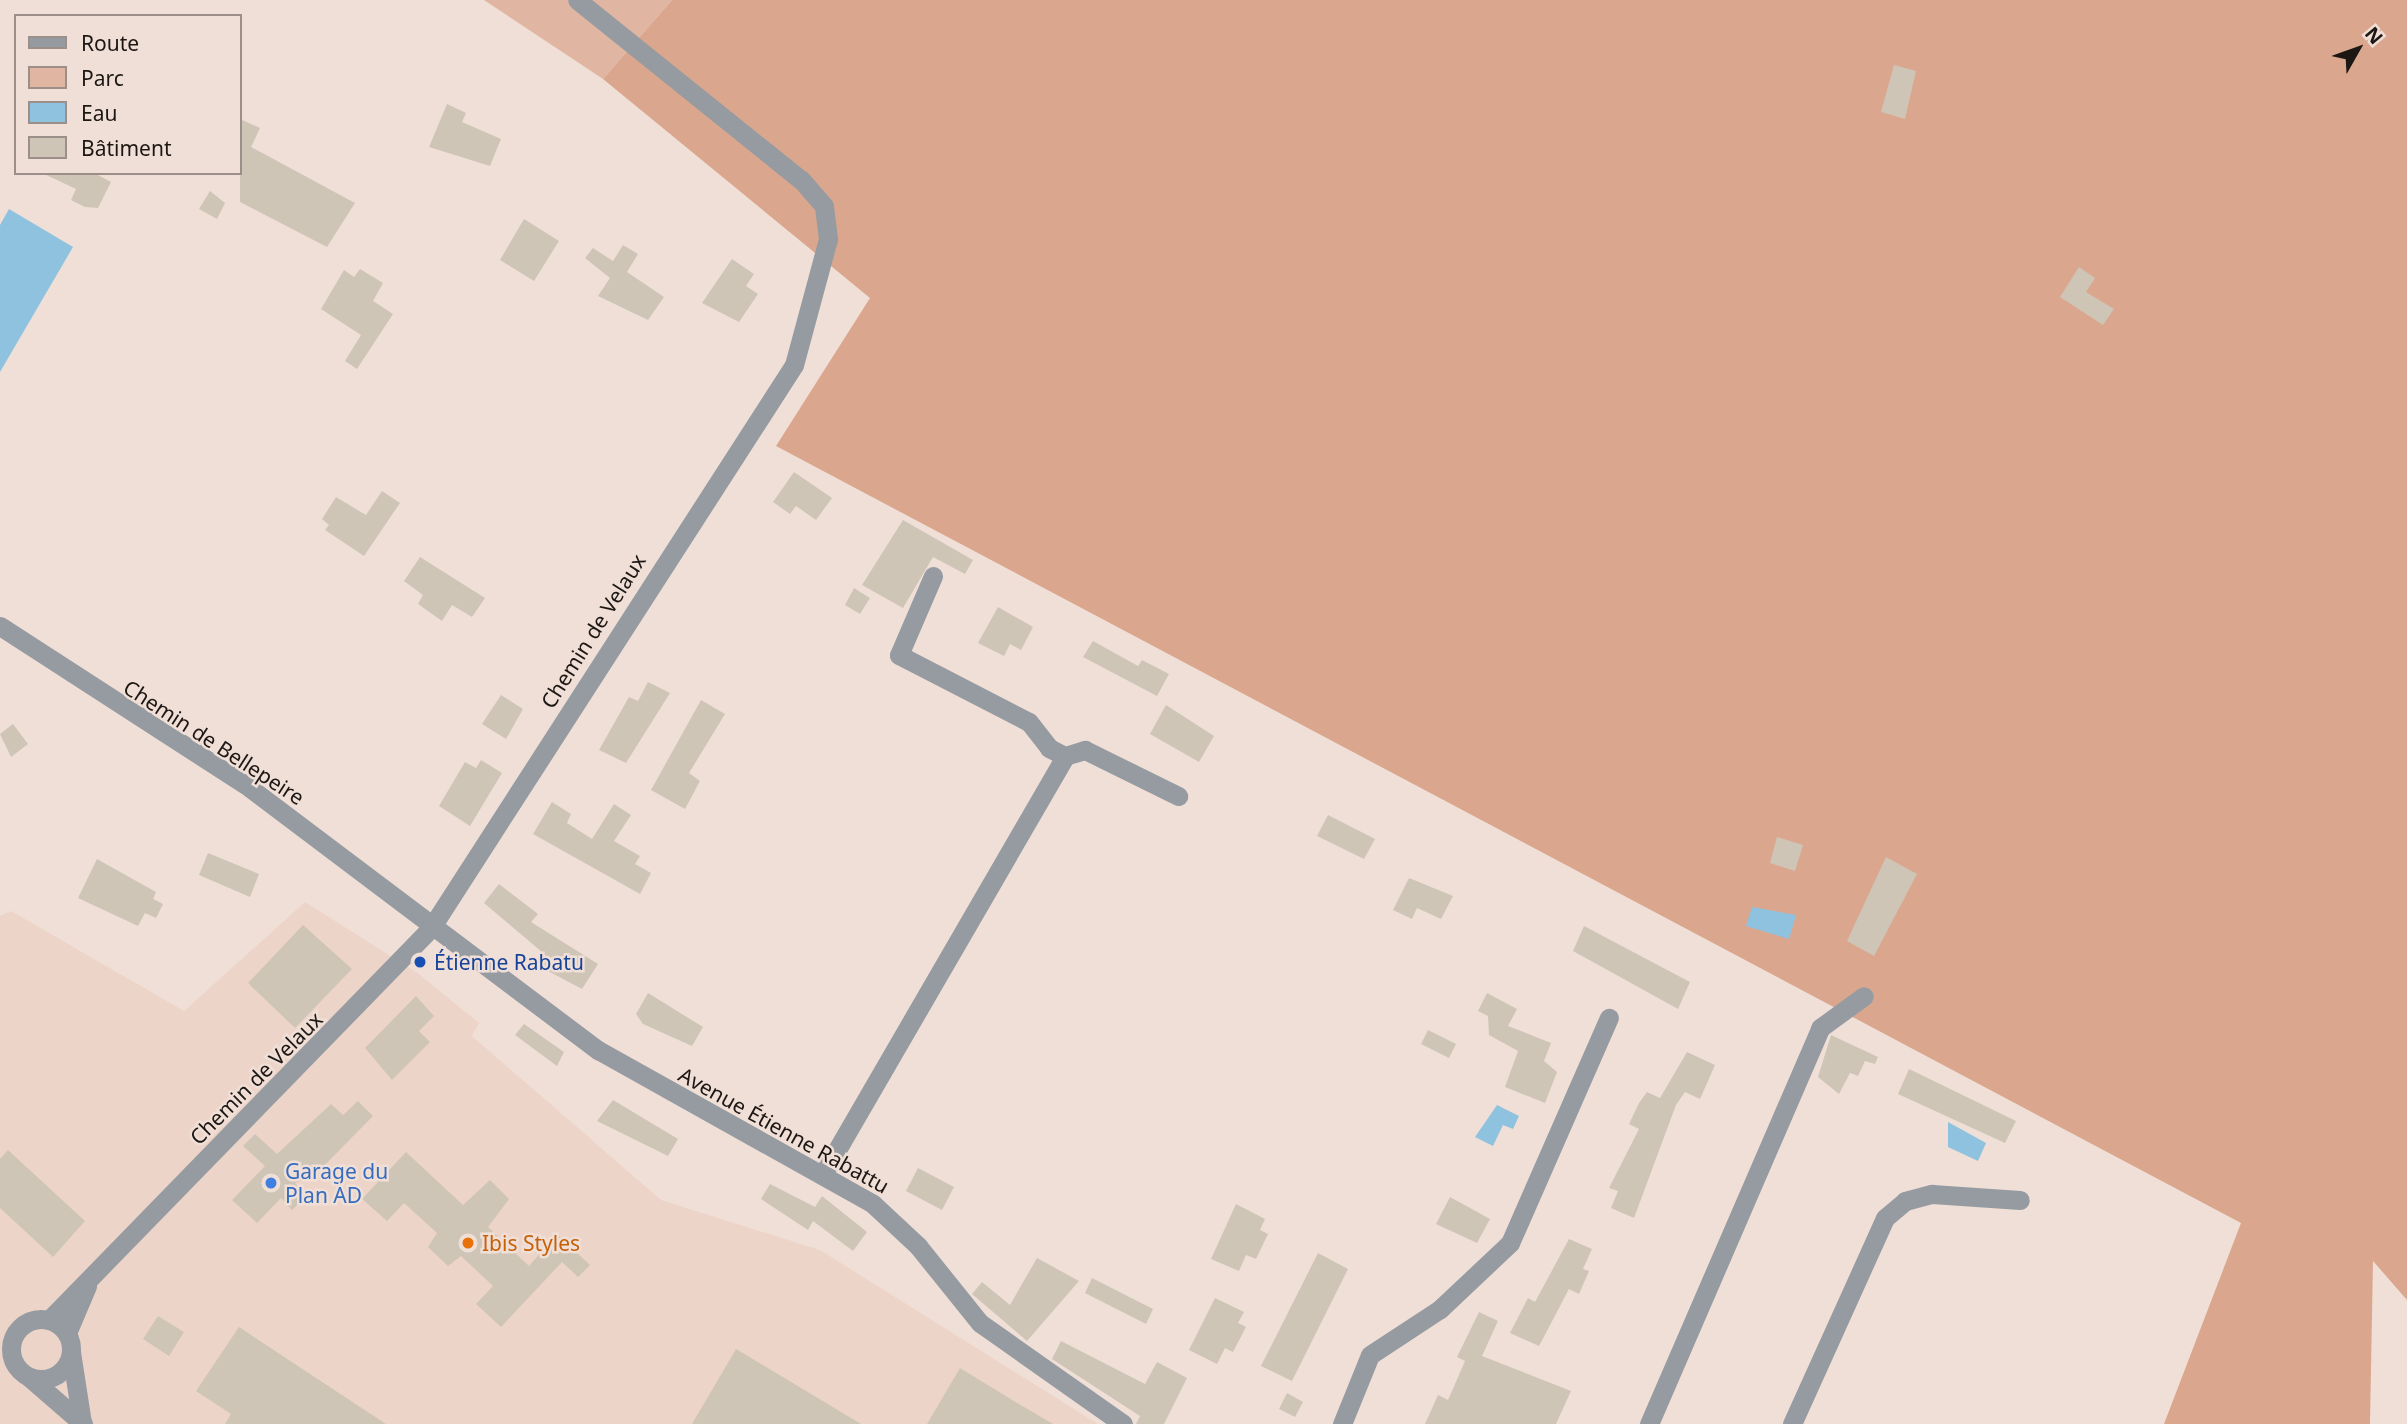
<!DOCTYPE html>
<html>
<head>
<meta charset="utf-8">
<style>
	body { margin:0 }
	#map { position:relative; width:2407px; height:1424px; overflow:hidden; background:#f0dfd7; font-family:"Noto Sans",sans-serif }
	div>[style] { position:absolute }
	.built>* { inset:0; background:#edd4c8 }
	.green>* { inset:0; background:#e0b6a2 }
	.forest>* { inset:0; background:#daa78e }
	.water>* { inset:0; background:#8ec2df }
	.building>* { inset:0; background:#cec5b7 }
	.minor>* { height:19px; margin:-9.5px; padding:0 9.5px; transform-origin:9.5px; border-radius:9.5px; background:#959ba0 }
	.minor>.ring { margin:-9.5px; padding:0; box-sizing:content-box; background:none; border:19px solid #959ba0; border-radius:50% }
	.dots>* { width:19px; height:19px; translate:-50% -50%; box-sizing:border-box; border:4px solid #f0dfd7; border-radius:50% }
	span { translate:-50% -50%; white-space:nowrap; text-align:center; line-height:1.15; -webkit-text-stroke:5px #f0dfd7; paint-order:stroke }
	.street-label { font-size:21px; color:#1d1714 }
	.transit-label { font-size:21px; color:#164399 }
	.left { translate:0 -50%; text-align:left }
	.shop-label { font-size:21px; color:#366cbe }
	.food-label { font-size:21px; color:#c56008 }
	.legend { position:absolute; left:14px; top:14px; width:228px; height:161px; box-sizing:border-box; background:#f0dfd7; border:2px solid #9c8f89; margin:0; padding:9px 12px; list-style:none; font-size:21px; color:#1d1714 }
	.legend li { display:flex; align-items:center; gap:14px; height:35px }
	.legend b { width:35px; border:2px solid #9c8f89 }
	.north { position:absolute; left:2323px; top:14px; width:70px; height:70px; -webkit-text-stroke:5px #f0dfd7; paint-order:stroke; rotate:50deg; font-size:19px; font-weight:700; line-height:28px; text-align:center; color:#1d1714 }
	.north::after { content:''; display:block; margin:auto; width:24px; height:32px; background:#1d1714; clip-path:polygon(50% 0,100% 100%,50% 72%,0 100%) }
</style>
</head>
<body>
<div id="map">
	<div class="built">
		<div style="clip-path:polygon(305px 902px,419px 974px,479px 1023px,472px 1036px,661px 1200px,820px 1250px,1098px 1424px,0 1424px,0 916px,11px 911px,184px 1011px)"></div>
	</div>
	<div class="green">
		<div style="clip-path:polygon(484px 0,672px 0,603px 79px)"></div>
	</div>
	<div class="forest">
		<div style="clip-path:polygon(672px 0,2407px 0,2407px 1300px,2373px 1261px,2370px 1424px,2164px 1424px,2241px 1223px,776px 446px,870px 298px,603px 79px)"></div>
	</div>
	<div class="water">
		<div style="clip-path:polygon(9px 209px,73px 247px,0 372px,0 225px)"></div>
		<div style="clip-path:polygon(1752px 907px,1796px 915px,1789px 939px,1746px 926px)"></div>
		<div style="clip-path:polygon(1497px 1105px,1519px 1116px,1513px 1129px,1503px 1125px,1493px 1146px,1475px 1137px)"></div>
		<div style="clip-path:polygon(1948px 1122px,1986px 1143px,1978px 1161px,1948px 1147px)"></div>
	</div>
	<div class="building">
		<div style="clip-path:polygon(1894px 65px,1916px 71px,1905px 119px,1881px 112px)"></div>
		<div style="clip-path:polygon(447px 104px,466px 113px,462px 122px,501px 139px,490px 166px,429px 147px)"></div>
		<div style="clip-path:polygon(240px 119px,260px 128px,251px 147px,355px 203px,327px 247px,240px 202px)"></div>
		<div style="clip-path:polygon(42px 173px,94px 173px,111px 182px,98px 208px,85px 207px,71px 200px,76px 189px)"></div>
		<div style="clip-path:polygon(210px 191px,225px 203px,217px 219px,199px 209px)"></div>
		<div style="clip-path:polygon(524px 219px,559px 241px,534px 281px,500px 260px)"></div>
		<div style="clip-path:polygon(623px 245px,638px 254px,627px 272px,664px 297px,648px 320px,598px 296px,610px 278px,585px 258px,593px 248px,613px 261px)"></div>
		<div style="clip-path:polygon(732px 259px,754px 274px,746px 286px,758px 294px,739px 322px,702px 303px)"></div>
		<div style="clip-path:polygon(2079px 267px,2095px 278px,2086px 292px,2114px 309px,2103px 325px,2060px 297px)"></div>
		<div style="clip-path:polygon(360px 269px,383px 283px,373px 301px,393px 314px,357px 369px,345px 361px,361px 335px,321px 309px,344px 270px,354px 277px)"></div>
		<div style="clip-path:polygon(794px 472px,832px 498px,816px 520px,796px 506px,790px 514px,773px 502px)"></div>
		<div style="clip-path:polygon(382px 491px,400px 503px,364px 556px,325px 530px,329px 525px,322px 519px,336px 497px,366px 515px)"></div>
		<div style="clip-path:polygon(903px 520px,973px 560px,965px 574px,933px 557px,903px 608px,862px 585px)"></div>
		<div style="clip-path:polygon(420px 557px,485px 598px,472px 617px,452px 605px,442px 621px,418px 604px,423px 595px,404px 581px)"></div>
		<div style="clip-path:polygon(854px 588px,870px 598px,860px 614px,845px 605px)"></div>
		<div style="clip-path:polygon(998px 607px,1033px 627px,1021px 650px,1010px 644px,1004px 656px,978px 643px)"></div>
		<div style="clip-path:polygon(1093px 641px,1138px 666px,1142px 660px,1169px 674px,1157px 696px,1083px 657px)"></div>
		<div style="clip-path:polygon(648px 682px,670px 693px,626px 763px,599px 750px,629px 697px,638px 701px)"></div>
		<div style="clip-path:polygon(501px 695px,523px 709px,506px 739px,482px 724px)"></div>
		<div style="clip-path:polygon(701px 700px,725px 714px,689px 773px,700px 781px,685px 809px,651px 790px)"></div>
		<div style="clip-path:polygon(1166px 705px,1214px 736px,1199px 762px,1150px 734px)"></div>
		<div style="clip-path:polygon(13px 724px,28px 744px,11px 757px,0 734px)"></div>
		<div style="clip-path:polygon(481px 760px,502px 773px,470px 826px,439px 806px,465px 762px,476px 768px)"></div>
		<div style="clip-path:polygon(552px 802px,571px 814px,567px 823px,592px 839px,614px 804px,631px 815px,614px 841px,640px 856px,635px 864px,651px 873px,640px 894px,533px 834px)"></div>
		<div style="clip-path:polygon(1328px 815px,1375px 839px,1364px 859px,1317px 836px)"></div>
		<div style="clip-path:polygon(1777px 837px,1803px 845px,1795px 871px,1770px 863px)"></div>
		<div style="clip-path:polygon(208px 853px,259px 874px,250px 897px,199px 875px)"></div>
		<div style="clip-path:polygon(1886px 857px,1917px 874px,1874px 956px,1847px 941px)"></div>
		<div style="clip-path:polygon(97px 859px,156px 892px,153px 899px,163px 904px,156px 918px,145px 913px,138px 926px,78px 898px)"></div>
		<div style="clip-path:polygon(1409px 878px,1453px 896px,1441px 919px,1417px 908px,1412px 919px,1393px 910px)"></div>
		<div style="clip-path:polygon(499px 884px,538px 914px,531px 922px,598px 964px,582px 989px,535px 964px,542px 952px,484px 903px)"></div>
		<div style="clip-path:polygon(303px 925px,352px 969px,295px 1028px,248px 983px)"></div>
		<div style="clip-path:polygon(1584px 926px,1690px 982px,1678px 1009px,1573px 951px)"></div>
		<div style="clip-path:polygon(648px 993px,703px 1027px,692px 1046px,643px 1024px,636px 1014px)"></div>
		<div style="clip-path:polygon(1487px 993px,1517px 1009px,1508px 1026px,1551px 1043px,1544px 1061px,1557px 1072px,1545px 1103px,1505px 1087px,1518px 1051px,1489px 1035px,1488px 1016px,1478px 1011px)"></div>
		<div style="clip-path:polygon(416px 996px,434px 1016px,419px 1031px,430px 1042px,392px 1080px,365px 1048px)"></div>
		<div style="clip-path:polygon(524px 1024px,564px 1052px,557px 1066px,515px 1035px)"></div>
		<div style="clip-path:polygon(1428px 1030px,1456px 1044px,1449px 1058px,1421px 1044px)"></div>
		<div style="clip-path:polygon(1831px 1035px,1878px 1057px,1875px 1064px,1865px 1061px,1858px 1076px,1850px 1073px,1839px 1094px,1818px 1077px)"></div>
		<div style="clip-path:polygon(1687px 1052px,1715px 1065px,1700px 1099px,1685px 1092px,1676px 1105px,1634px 1218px,1611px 1208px,1618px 1191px,1609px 1188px,1639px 1129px,1629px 1124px,1639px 1103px,1647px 1092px,1660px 1098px)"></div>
		<div style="clip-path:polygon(1909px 1069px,2016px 1121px,2005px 1143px,1898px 1094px)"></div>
		<div style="clip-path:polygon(613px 1100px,678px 1139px,668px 1156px,597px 1121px)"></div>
		<div style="clip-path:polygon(358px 1101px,373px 1116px,315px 1175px,295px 1183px,307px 1195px,292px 1210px,281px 1198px,257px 1223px,232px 1200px,265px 1166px,243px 1146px,255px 1134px,277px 1154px,331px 1104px,343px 1115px)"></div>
		<div style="clip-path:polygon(8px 1150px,85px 1221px,53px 1257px,0 1208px,0 1159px)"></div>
		<div style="clip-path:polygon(406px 1152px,463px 1205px,490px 1180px,509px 1199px,488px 1227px,529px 1266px,557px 1234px,590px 1265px,578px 1277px,562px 1262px,501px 1327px,476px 1304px,493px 1286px,461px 1256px,448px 1266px,428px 1247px,437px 1233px,404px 1203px,387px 1221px,362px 1199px)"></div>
		<div style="clip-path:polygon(918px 1168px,954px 1187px,942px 1210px,906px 1191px)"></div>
		<div style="clip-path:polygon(770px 1184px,815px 1207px,822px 1196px,867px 1232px,853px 1251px,813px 1221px,808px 1230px,761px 1199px)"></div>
		<div style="clip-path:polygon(1450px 1197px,1490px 1219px,1477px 1243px,1436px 1224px)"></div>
		<div style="clip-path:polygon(1236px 1204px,1265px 1219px,1260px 1230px,1268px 1234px,1256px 1259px,1246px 1255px,1239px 1271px,1211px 1259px)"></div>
		<div style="clip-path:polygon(1569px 1239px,1592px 1249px,1583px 1269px,1589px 1271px,1579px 1294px,1569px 1289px,1539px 1346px,1510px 1333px,1528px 1298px,1535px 1302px)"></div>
		<div style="clip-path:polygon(1318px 1253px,1348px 1269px,1292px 1381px,1261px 1366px)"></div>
		<div style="clip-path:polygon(1037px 1258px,1079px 1281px,1027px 1341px,972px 1294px,982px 1282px,1010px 1305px)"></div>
		<div style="clip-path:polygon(1092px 1278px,1153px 1309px,1146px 1324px,1085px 1293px)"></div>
		<div style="clip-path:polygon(1215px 1298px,1244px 1312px,1238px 1323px,1246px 1327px,1233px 1352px,1225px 1348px,1217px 1364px,1189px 1350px)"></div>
		<div style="clip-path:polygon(1479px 1312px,1498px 1321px,1482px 1356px,1571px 1391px,1556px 1424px,1425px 1424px,1438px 1395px,1448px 1400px,1465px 1361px,1457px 1357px)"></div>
		<div style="clip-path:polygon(158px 1316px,184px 1332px,169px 1356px,143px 1339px)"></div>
		<div style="clip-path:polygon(239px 1327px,307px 1372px,386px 1424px,225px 1424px,231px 1414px,196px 1391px)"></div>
		<div style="clip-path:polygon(1061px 1341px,1145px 1384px,1157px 1362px,1187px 1378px,1164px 1424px,1136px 1424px,1140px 1416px,1052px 1359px)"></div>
		<div style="clip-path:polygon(736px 1349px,861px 1424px,692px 1424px)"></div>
		<div style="clip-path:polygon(960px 1368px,1019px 1404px,1053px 1424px,927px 1424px)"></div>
		<div style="clip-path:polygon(1287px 1393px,1303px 1402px,1295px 1417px,1279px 1409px)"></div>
	</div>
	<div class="minor">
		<div style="left:933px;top:576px;width:86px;rotate:113.3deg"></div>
		<div style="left:899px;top:655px;width:146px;rotate:27.3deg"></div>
		<div style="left:1029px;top:722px;width:33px;rotate:52deg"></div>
		<div style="left:1049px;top:748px;width:18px;rotate:27deg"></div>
		<div style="left:1065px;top:756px;width:21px;rotate:-17deg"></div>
		<div style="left:1085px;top:750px;width:104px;rotate:26.3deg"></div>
		<div style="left:0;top:626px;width:298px;rotate:32.9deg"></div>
		<div style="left:250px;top:788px;width:436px;rotate:37deg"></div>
		<div style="left:598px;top:1050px;width:315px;rotate:29.2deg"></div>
		<div style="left:873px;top:1204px;width:62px;rotate:43deg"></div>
		<div style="left:918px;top:1246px;width:99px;rotate:51.2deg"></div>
		<div style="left:980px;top:1323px;width:175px;rotate:35.2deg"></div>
		<div style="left:823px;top:1174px;width:483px;rotate:-59.9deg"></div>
		<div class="ring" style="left:11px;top:1319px;width:41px;height:41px"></div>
		<div style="left:50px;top:1319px;width:546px;rotate:-45.74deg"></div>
		<div style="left:431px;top:928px;width:670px;rotate:-57.19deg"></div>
		<div style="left:794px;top:365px;width:131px;rotate:-74.9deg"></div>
		<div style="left:828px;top:239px;width:33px;rotate:-97deg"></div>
		<div style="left:824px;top:206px;width:35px;rotate:-131deg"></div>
		<div style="left:801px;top:180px;width:287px;rotate:-141.2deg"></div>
		<div style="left:67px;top:1333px;width:51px;rotate:-66.9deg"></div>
		<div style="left:71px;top:1352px;width:72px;rotate:81.2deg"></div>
		<div style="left:29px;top:1377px;width:72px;rotate:41deg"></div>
		<div style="left:1342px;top:1424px;width:74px;rotate:-67.9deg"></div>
		<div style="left:1370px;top:1355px;width:84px;rotate:-33.3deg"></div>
		<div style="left:1440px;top:1309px;width:96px;rotate:-43.3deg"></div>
		<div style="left:1510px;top:1243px;width:246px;rotate:-66.3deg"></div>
		<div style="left:1649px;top:1424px;width:431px;rotate:-66.6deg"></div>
		<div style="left:1820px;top:1028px;width:54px;rotate:-36deg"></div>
		<div style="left:1792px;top:1424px;width:226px;rotate:-65.7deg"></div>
		<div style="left:1885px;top:1218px;width:26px;rotate:-40deg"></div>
		<div style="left:1905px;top:1201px;width:28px;rotate:-15deg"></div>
		<div style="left:1932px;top:1194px;width:88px;rotate:3.9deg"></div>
	</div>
	<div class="dots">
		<div style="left:420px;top:962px;background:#1a4fb4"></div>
		<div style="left:271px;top:1183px;background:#3f7fe0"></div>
		<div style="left:468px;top:1243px;background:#e8710a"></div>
	</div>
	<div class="street-label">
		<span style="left:593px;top:631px;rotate:-58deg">Chemin de Velaux</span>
		<span style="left:214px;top:742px;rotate:33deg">Chemin de Bellepeire</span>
		<span style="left:256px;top:1078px;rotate:-45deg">Chemin de Velaux</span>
		<span style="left:784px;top:1130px;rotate:29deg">Avenue Étienne Rabattu</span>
	</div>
	<div class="transit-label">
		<span class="left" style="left:434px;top:962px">Étienne Rabatu</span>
	</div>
	<div class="shop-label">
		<span class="left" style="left:285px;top:1183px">Garage du<br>Plan AD</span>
	</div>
	<div class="food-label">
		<span class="left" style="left:482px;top:1243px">Ibis Styles</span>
	</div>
	<ul class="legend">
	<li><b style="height:9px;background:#959ba0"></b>Route</li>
	<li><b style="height:19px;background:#e0b6a2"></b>Parc</li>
	<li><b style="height:19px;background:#8ec2df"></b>Eau</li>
	<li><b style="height:19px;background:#cec5b7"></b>Bâtiment</li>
	</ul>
	<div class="north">N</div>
</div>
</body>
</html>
